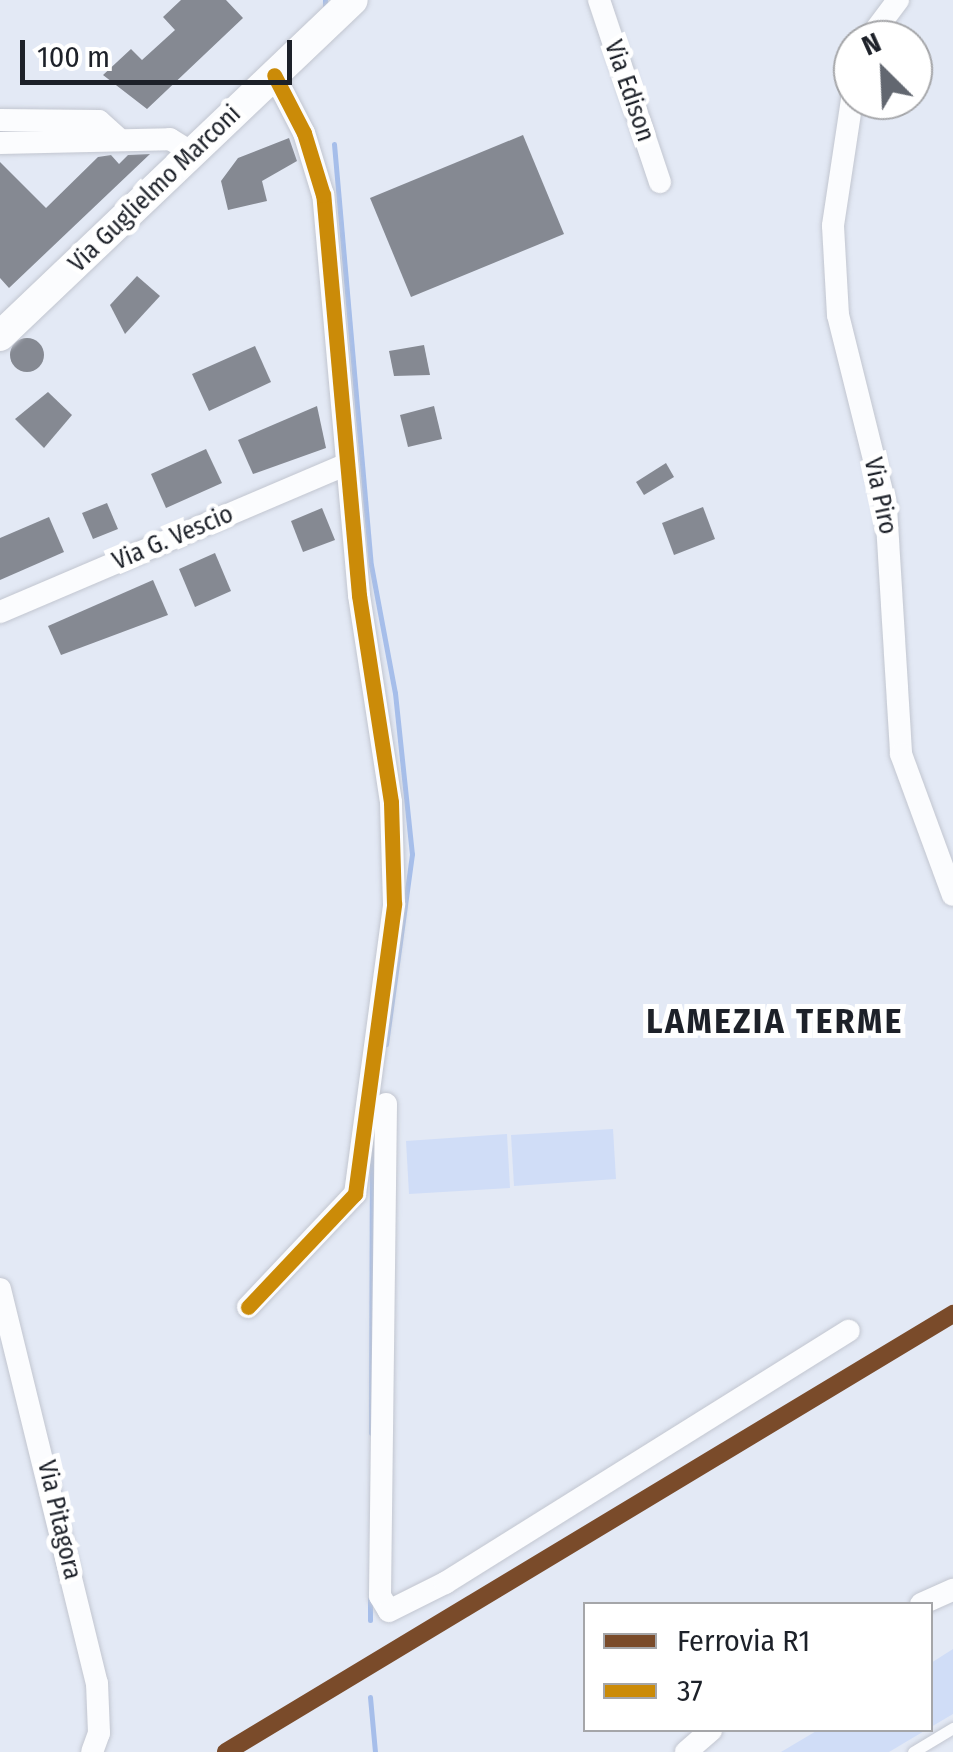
<!DOCTYPE html>
<html>
<head>
<meta charset="utf-8">
<style>
	body { margin:0 }
	#map { position:relative; width:953px; height:1752px; overflow:hidden; background:#e3e9f5; font-family:"Fira Sans Condensed",sans-serif }
	div>[style] { position:absolute }
	.green>* { inset:0; background:#d0ddf7 }
	.stream>* { height:5px; margin:-2.5px; padding:0 2.5px; transform-origin:2.5px; border-radius:2.5px; background:#a6beea }
	.building>* { inset:0; background:#858992 }
	.round { border-radius:50% }
	.roads { filter:drop-shadow(0 0 2px #c2c6d0) drop-shadow(0 0 2px #c2c6d0) }
	.lane>* { height:11px; margin:-5.5px; padding:0 5.5px; transform-origin:5.5px; border-radius:5.5px; background:#fbfcfe }
	.street>* { height:22px; margin:-11px; padding:0 11px; transform-origin:11px; border-radius:11px; background:#fbfcfe }
	.secondary>* { height:30px; margin:-15px; padding:0 15px; transform-origin:15px; border-radius:15px; background:#fbfcfe }
	.bus-1>* { height:15px; margin:-7.5px; padding:0 7.5px; transform-origin:7.5px; border-radius:7.5px; background:#cb8b08 }
	.rail-1>* { height:18px; margin:-9px; padding:0 9px; transform-origin:9px; border-radius:9px; background:#7a4b2a }
	span { translate:-50% -50%; white-space:nowrap; text-align:center; line-height:1.15; -webkit-text-stroke:10px #fff; paint-order:stroke }
	.street-label { font-size:25px; color:#1d2129 }
	.district-label { font-size:35px; color:#1d2129; font-weight:700; letter-spacing:2.5px }
	.legend { position:absolute; left:583px; top:1602px; width:350px; height:130px; box-sizing:border-box; background:#fff; border:2px solid #a5a6a9; margin:0; padding:12px 18px; list-style:none; font-size:30px; color:#1d2129 }
	.legend li { display:flex; align-items:center; gap:20px; height:50px }
	.legend b { width:50px; border:2px solid #a5a6a9 }
	.north { position:absolute; left:833px; top:20px; width:100px; height:100px; box-sizing:border-box; background:#fff; border:2px solid #a5a6a9; border-radius:50%; rotate:336deg; font-size:28px; font-weight:700; line-height:40px; text-align:center; color:#1d2129 }
	.north::after { content:''; display:block; margin:auto; width:35px; height:45px; background:#626770; clip-path:polygon(50% 0,100% 100%,50% 72%,0 100%) }
	.scale { position:absolute; left:20px; top:40px; width:272px; height:45px; box-sizing:border-box; border:5px solid #1d2129; border-top:0; padding-left:12px; font-size:30px; line-height:35px; white-space:nowrap; color:#1d2129; -webkit-text-stroke:8px #fff; paint-order:stroke }
</style>
</head>
<body>
<div id="map">
	<div class="green">
		<div style="clip-path:polygon(613px 1129px,616px 1179px,514px 1186px,511px 1135px)"></div>
		<div style="clip-path:polygon(507px 1134px,510px 1188px,409px 1194px,406px 1141px)"></div>
		<div style="clip-path:polygon(953px 1649px,953px 1714px,931px 1727px,931px 1663px)"></div>
		<div style="clip-path:polygon(818px 1730px,926px 1730px,889px 1752px,781px 1752px)"></div>
	</div>
	<div class="stream">
		<div style="left:325px;top:5px;width:5px;rotate:-90deg"></div>
		<div style="left:334px;top:144px;width:423px;rotate:85deg"></div>
		<div style="left:371px;top:565px;width:130px;rotate:79.4deg"></div>
		<div style="left:395px;top:693px;width:162px;rotate:84deg"></div>
		<div style="left:412px;top:854px;width:192px;rotate:97.8deg"></div>
		<div style="left:371px;top:1433px;width:284px;rotate:-89.8deg"></div>
		<div style="left:370px;top:1620px;width:21px;rotate:-90deg"></div>
		<div style="left:370px;top:1697px;width:55px;rotate:84.8deg"></div>
	</div>
	<div class="building">
		<div style="clip-path:polygon(181px 0,226px 0,243px 18px,147px 109px,103px 75px,131px 49px,142px 60px,175px 30px,163px 17px)"></div>
		<div style="clip-path:polygon(523px 135px,564px 234px,411px 297px,370px 198px)"></div>
		<div style="clip-path:polygon(289px 138px,297px 161px,262px 181px,267px 201px,228px 210px,221px 181px,238px 158px)"></div>
		<div style="clip-path:polygon(150px 154px,9px 288px,0 278px,0 162px,46px 208px,98px 157px,111px 155px,119px 164px,128px 155px)"></div>
		<div style="clip-path:polygon(137px 276px,160px 296px,125px 334px,110px 305px)"></div>
		<div class="round" style="left:10px;top:338px;width:34px;height:34px"></div>
		<div style="clip-path:polygon(424px 345px,430px 375px,394px 376px,389px 351px)"></div>
		<div style="clip-path:polygon(255px 346px,271px 382px,209px 411px,192px 374px)"></div>
		<div style="clip-path:polygon(48px 392px,72px 415px,44px 448px,15px 419px)"></div>
		<div style="clip-path:polygon(317px 406px,326px 448px,253px 474px,238px 440px)"></div>
		<div style="clip-path:polygon(434px 406px,442px 439px,408px 447px,400px 415px)"></div>
		<div style="clip-path:polygon(206px 449px,222px 483px,166px 508px,151px 474px)"></div>
		<div style="clip-path:polygon(666px 463px,674px 477px,644px 495px,636px 482px)"></div>
		<div style="clip-path:polygon(107px 503px,118px 529px,93px 539px,82px 513px)"></div>
		<div style="clip-path:polygon(703px 507px,715px 539px,674px 555px,662px 523px)"></div>
		<div style="clip-path:polygon(322px 508px,335px 540px,303px 552px,291px 521px)"></div>
		<div style="clip-path:polygon(49px 517px,64px 552px,0 580px,0 538px)"></div>
		<div style="clip-path:polygon(215px 553px,231px 591px,195px 607px,179px 569px)"></div>
		<div style="clip-path:polygon(153px 580px,168px 615px,61px 655px,48px 626px)"></div>
	</div>
	<div class="roads">
		<div class="lane">
			<div style="left:913px;top:1752px;width:47px;rotate:-31deg"></div>
		</div>
		<div class="street">
			<div style="left:599px;top:0;width:192px;rotate:71.5deg"></div>
			<div style="left:868px;top:40px;width:50px;rotate:-53.1deg"></div>
			<div style="left:853px;top:93px;width:134px;rotate:98.6deg"></div>
			<div style="left:833px;top:226px;width:89px;rotate:86.8deg"></div>
			<div style="left:838px;top:315px;width:198px;rotate:76deg"></div>
			<div style="left:886px;top:507px;width:247px;rotate:86.5deg"></div>
			<div style="left:901px;top:754px;width:150px;rotate:69.8deg"></div>
			<div style="left:0;top:120px;width:99px;rotate:0.6deg"></div>
			<div style="left:99px;top:121px;width:28px;rotate:42deg"></div>
			<div style="left:0;top:143px;width:170px;rotate:-1.3deg"></div>
			<div style="left:170px;top:139px;width:26px;rotate:32deg"></div>
			<div style="left:0;top:612px;width:377px;rotate:-23.1deg"></div>
			<div style="left:386px;top:1104px;width:492px;rotate:90.7deg"></div>
			<div style="left:380px;top:1596px;width:17px;rotate:59deg"></div>
			<div style="left:389px;top:1611px;width:63px;rotate:-26.6deg"></div>
			<div style="left:445px;top:1583px;width:476px;rotate:-32deg"></div>
			<div style="left:0;top:1289px;width:406px;rotate:76.2deg"></div>
			<div style="left:97px;top:1683px;width:50px;rotate:87.7deg"></div>
			<div style="left:99px;top:1733px;width:20px;rotate:110deg"></div>
			<div style="left:248px;top:1307px;width:156px;rotate:-46.6deg"></div>
			<div style="left:355px;top:1194px;width:293px;rotate:-82.3deg"></div>
			<div style="left:394px;top:904px;width:102px;rotate:-91.7deg"></div>
			<div style="left:391px;top:802px;width:209px;rotate:-98.8deg"></div>
			<div style="left:359px;top:595px;width:402px;rotate:-95.1deg"></div>
			<div style="left:323px;top:195px;width:65px;rotate:-107deg"></div>
			<div style="left:304px;top:133px;width:65px;rotate:-117.3deg"></div>
			<div style="left:921px;top:1604px;width:35px;rotate:-24deg"></div>
			<div style="left:686px;top:1752px;width:33px;rotate:-41deg"></div>
		</div>
		<div class="secondary">
			<div style="left:0;top:336px;width:487px;rotate:-43.6deg"></div>
		</div>
	</div>
	<div class="bus-1">
		<div style="left:248px;top:1307px;width:156px;rotate:-46.6deg"></div>
		<div style="left:355px;top:1194px;width:293px;rotate:-82.3deg"></div>
		<div style="left:394px;top:904px;width:102px;rotate:-91.7deg"></div>
		<div style="left:391px;top:802px;width:209px;rotate:-98.8deg"></div>
		<div style="left:359px;top:595px;width:402px;rotate:-95.1deg"></div>
		<div style="left:323px;top:195px;width:65px;rotate:-107deg"></div>
		<div style="left:304px;top:133px;width:65px;rotate:-117.3deg"></div>
	</div>
	<div class="rail-1">
		<div style="left:226px;top:1752px;width:849px;rotate:-31.07deg"></div>
	</div>
	<div class="street-label">
		<span style="left:629px;top:91px;rotate:71deg">Via Edison</span>
		<span style="left:155px;top:189px;rotate:-44deg">Via Guglielmo Marconi</span>
		<span style="left:880px;top:496px;rotate:78deg">Via Piro</span>
		<span style="left:173px;top:538px;rotate:-23deg">Via G. Vescio</span>
		<span style="left:59px;top:1520px;rotate:77deg">Via Pitagora</span>
	</div>
	<div class="district-label">
		<span style="left:775px;top:1021px">LAMEZIA TERME</span>
	</div>
	<ul class="legend">
	<li><b style="height:12px;background:#7a4b2a"></b>Ferrovia R1</li>
	<li><b style="height:12px;background:#cb8b08"></b>37</li>
	</ul>
	<div class="north">N</div>
	<div class="scale">100 m</div>
</div>
</body>
</html>
